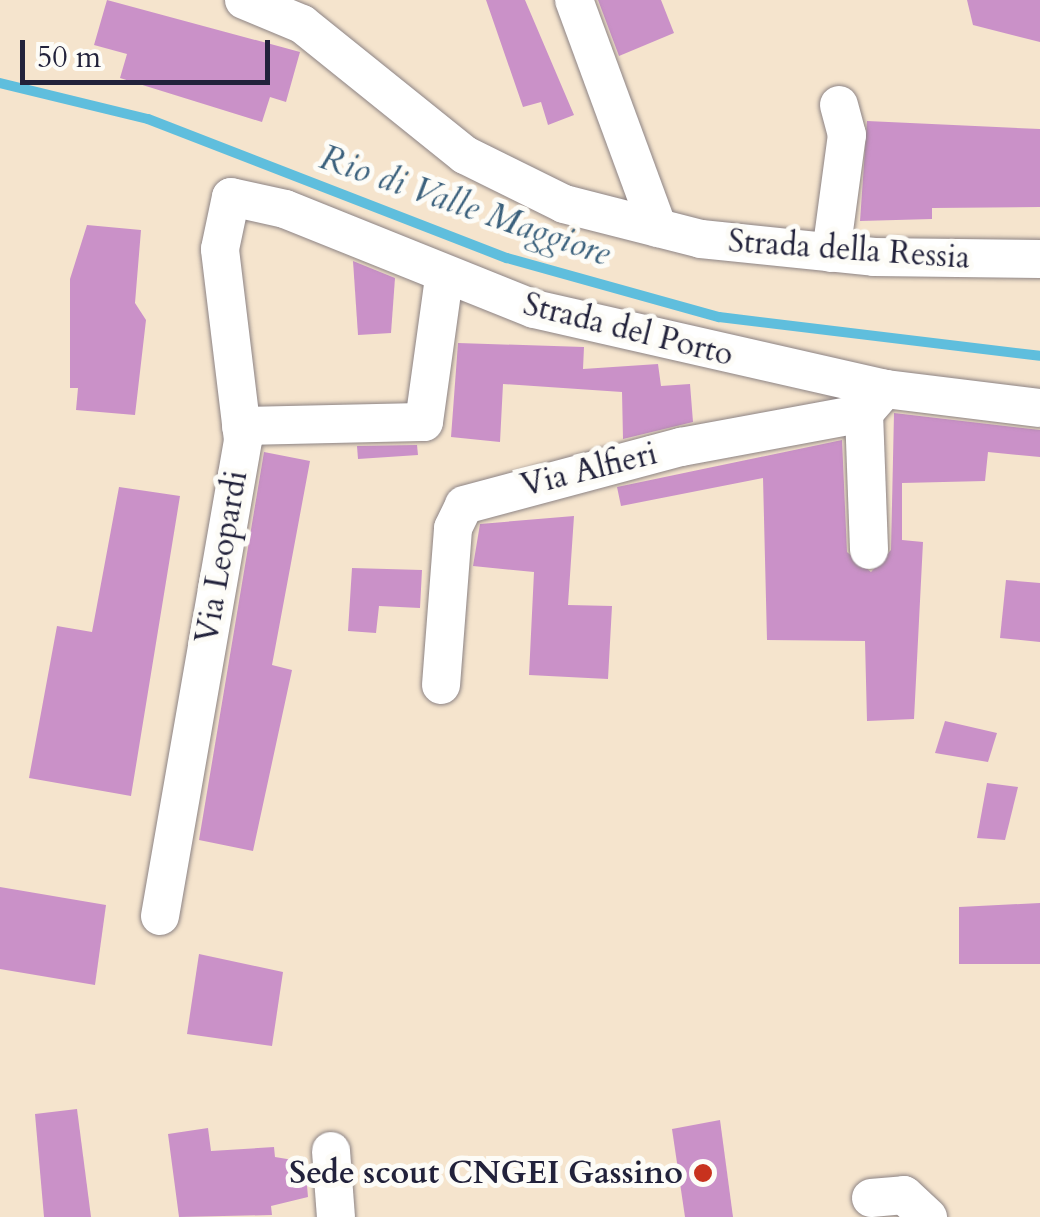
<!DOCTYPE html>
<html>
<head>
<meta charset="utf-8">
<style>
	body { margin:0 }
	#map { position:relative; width:1040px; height:1217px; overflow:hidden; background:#f5e4cd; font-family:Cardo,serif }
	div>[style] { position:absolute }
	.stream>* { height:10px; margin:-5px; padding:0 5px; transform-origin:5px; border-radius:5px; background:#5fbedd }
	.building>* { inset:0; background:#ca91c8 }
	.roads { filter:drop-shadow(0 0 2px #8c8384) drop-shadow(0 0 2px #8c8384) }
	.street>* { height:38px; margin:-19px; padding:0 19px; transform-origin:19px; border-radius:19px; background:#fff }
	.dots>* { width:28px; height:28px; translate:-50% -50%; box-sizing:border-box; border:5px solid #fdfcf7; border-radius:50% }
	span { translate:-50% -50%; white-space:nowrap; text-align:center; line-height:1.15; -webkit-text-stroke:10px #fdfcf7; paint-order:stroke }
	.street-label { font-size:32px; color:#22223b }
	.poi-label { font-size:32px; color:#22223b; font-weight:700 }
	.right { translate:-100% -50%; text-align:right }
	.water-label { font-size:35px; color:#3a607c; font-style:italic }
	.scale { position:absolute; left:20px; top:40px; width:250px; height:45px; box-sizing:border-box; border:5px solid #22223b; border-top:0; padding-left:12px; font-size:30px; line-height:35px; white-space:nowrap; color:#22223b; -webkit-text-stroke:8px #fdfcf7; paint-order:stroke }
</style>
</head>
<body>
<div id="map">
	<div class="stream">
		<div style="left:0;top:83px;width:152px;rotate:13.7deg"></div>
		<div style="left:148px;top:119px;width:385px;rotate:21.2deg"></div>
		<div style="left:507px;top:258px;width:220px;rotate:15.6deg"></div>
		<div style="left:719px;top:317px;width:323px;rotate:6.9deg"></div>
	</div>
	<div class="building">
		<div style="clip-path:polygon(107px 0,300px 52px,286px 102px,270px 97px,262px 122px,120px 78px,127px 54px,94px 45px)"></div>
		<div style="clip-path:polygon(486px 0,525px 0,574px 115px,548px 125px,541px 102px,523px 107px)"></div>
		<div style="clip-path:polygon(598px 0,661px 0,674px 33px,619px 56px)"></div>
		<div style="clip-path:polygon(967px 0,1040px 0,1040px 42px,973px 25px)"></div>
		<div style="clip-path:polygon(867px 121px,1040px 129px,1040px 207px,932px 208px,932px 219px,860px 221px)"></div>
		<div style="clip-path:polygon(87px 225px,141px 230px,135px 303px,146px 320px,135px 415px,76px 410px,78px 388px,70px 388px,70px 279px)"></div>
		<div style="clip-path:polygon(353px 261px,395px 278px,391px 333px,358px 335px)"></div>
		<div style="clip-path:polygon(458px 343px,584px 347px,583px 369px,658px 364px,661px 386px,690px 384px,693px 422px,623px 439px,622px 392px,503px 384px,500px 442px,451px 437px)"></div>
		<div style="clip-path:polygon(894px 413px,1040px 430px,1040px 457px,988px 452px,985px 481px,902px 483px,902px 540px,923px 542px,914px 719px,867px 721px,865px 641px,767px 640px,763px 478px,621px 506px,617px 487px,842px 440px,847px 552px,871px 572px,891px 550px)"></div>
		<div style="clip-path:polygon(417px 445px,418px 455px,358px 459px,357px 446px)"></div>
		<div style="clip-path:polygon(264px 452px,310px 461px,272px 665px,292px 670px,253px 851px,199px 840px)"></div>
		<div style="clip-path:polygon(119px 487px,180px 496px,131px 796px,29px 778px,57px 626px,92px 632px)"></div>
		<div style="clip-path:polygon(574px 516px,568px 605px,612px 606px,608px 679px,529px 675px,534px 572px,473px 566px,480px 524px)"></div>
		<div style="clip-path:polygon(352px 568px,422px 570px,420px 608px,379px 606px,376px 633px,348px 631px)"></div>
		<div style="clip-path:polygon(1006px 580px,1040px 583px,1040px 642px,1000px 638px)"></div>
		<div style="clip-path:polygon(945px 721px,997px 733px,988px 762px,935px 753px)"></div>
		<div style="clip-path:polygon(987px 783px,1018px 787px,1005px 840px,977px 838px)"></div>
		<div style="clip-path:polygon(0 887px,106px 905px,95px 985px,0 969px)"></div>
		<div style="clip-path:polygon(1040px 903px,1040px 964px,959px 964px,959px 907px)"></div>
		<div style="clip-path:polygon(199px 954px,283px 972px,272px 1046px,187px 1034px)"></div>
		<div style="clip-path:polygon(77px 1109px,91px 1217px,44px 1217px,35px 1114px)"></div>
		<div style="clip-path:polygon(720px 1120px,733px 1217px,685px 1217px,672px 1129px)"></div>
		<div style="clip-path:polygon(208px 1128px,211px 1151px,274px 1147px,275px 1157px,305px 1162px,308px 1197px,271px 1206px,272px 1215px,179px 1217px,168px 1134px)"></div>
	</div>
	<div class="roads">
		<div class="street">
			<div style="left:244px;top:0;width:63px;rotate:22.5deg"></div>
			<div style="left:302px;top:24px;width:209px;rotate:38.8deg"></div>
			<div style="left:465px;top:155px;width:110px;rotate:26.3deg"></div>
			<div style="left:564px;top:204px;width:141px;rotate:14.3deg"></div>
			<div style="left:701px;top:239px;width:174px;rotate:5.9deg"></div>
			<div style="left:874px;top:257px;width:166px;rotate:0.7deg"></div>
			<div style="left:574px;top:0;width:243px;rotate:69.8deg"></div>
			<div style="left:831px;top:253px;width:119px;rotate:-82.3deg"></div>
			<div style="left:847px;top:135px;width:31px;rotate:-105deg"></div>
			<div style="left:864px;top:413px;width:137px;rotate:87.9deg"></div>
			<div style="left:241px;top:426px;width:183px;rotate:-1.3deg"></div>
			<div style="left:424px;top:422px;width:146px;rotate:-82.1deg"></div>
			<div style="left:441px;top:685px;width:157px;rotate:-85.6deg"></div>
			<div style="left:453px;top:528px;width:25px;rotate:-64deg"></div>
			<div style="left:464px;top:505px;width:225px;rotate:-15deg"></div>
			<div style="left:681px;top:447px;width:186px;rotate:-10.5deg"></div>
			<div style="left:864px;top:413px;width:32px;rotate:-49deg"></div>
			<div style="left:160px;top:916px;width:483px;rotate:-80.1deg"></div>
			<div style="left:243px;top:440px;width:192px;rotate:-96.9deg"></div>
			<div style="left:220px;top:249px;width:53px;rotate:-78.1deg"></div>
			<div style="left:231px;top:197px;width:55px;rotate:12.5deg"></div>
			<div style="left:285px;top:209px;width:268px;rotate:21.9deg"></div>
			<div style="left:534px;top:309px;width:360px;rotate:12.8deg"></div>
			<div style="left:885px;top:389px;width:156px;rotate:7deg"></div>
			<div style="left:331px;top:1151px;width:66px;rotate:85.7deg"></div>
			<div style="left:871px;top:1198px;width:33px;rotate:-5deg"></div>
			<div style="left:904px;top:1195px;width:33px;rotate:43deg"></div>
		</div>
	</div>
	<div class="dots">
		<div style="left:703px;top:1173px;background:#c8321e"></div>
	</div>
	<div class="street-label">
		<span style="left:849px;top:250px;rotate:4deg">Strada della Ressia</span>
		<span style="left:628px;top:330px;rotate:14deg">Strada del Porto</span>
		<span style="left:589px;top:470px;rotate:-14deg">Via Alfieri</span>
		<span style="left:222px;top:557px;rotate:-80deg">Via Leopardi</span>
	</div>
	<div class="poi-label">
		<span class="right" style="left:683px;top:1173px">Sede scout CNGEI Gassino</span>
	</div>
	<div class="water-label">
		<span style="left:465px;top:206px;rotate:19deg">Rio di Valle Maggiore</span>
	</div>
	<div class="scale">50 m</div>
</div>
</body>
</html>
